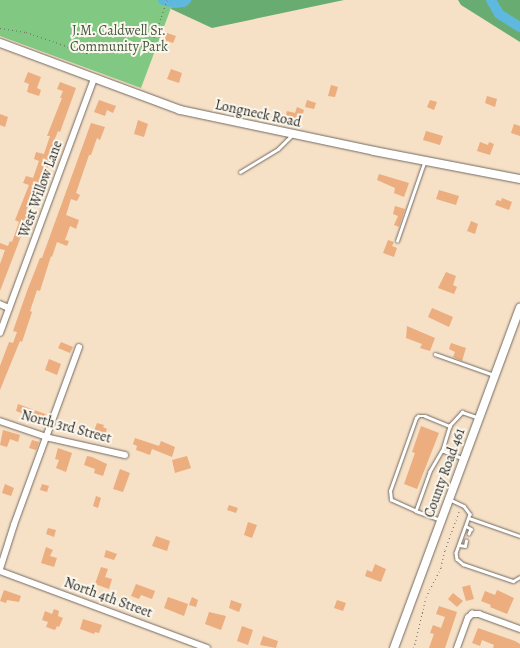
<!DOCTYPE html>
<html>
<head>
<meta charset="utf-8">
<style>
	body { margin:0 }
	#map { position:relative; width:520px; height:648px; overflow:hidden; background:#f6e0c6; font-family:Alegreya,serif }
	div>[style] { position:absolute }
	.green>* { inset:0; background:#81c883 }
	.forest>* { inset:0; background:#68ac71 }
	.river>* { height:10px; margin:-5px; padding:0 5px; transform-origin:5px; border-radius:5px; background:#5fb8dd }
	.building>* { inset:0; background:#ecad7f }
	.path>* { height:1px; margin-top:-0.5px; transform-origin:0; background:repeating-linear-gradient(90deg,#726a61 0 1px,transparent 0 4px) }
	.roads { filter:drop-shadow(0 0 1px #726a61) drop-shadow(0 0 1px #726a61) }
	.lane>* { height:2.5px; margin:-1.25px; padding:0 1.25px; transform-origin:1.25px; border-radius:1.25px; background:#fff }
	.street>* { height:5.5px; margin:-2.75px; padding:0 2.75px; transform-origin:2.75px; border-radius:2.75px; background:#fff }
	.secondary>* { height:8px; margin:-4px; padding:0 4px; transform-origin:4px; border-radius:4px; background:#fff }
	span { translate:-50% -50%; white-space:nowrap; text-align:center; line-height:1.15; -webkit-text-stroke:4px #fbf7ec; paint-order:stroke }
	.park-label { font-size:14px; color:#455a45 }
	.street-label { font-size:14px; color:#2b2b2b }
</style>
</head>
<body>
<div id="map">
	<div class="green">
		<div style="clip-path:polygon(0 0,174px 0,141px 88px,0 36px)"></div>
	</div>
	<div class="forest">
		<div style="clip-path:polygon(174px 0,344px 0,212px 28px,171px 9px)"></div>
		<div style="clip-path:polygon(458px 0,520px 0,520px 42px,461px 5px)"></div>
	</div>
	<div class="river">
		<div style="left:163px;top:0;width:12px;rotate:14deg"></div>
		<div style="left:175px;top:3px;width:8px;rotate:-7deg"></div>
		<div style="left:183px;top:2px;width:4px;rotate:-34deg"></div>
		<div style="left:491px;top:0;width:16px;rotate:60deg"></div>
		<div style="left:499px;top:14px;width:25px;rotate:32deg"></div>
	</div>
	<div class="building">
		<div style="clip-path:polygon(167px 33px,176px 36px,173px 43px,164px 40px)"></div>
		<div style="clip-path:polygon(171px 69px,182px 73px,179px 83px,167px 79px)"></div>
		<div style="clip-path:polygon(28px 72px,41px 77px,37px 88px,41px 90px,39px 96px,27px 92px,29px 84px,24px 82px)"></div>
		<div style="clip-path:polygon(60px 82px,76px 88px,60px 132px,58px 131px,54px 141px,57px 142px,53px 155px,32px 206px,29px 205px,25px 216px,28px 217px,25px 226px,0 291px,0 264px,5px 250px,0 249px,0 243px,8px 246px,10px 241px,12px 242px,19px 222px,15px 220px,29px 185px,23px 183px,26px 176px,33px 178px,39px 161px,34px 159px,36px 152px,44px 154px,50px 136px,47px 136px,62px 98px,60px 98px,63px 91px,57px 89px)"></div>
		<div style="clip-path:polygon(331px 85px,338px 87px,335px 97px,328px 96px)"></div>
		<div style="clip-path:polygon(487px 96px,497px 99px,495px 107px,485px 103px)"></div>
		<div style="clip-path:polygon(99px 100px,116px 106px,113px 113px,107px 110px,105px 116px,94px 112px)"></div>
		<div style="clip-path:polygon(307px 100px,316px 103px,314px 109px,305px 107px)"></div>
		<div style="clip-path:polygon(430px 100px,437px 102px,434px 110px,427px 107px)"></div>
		<div style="clip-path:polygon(297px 107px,304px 110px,301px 120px,286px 115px,287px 111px,295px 113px)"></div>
		<div style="clip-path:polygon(0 114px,8px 117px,5px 127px,0 125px)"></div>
		<div style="clip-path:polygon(138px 120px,148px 124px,144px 137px,134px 134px)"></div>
		<div style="clip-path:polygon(91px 123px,105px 127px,100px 140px,97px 138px,91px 155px,89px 155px,76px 193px,80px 195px,77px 201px,71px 199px,66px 215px,79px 220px,76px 229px,70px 226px,65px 240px,69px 241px,67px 246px,57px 242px,52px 257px,51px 256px,40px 291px,37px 290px,30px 311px,32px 312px,22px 342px,20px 341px,0 390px,0 366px,9px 342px,13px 343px,17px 332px,13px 331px,27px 291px,40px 258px,42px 258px)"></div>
		<div style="clip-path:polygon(514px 124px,520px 126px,520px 136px,511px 133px)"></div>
		<div style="clip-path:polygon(426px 131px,443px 136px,440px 145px,423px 140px)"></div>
		<div style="clip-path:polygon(480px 142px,488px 145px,489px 142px,494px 144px,490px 155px,477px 151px)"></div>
		<div style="clip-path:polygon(379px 174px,409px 183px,404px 197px,394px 193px,395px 188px,377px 180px)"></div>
		<div style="clip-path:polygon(439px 190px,459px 196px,456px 205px,436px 199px)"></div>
		<div style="clip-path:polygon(502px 198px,512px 202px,509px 210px,495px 205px,497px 200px,501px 201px)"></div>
		<div style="clip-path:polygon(395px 206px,405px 209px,399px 227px,394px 225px,398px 216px,393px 214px)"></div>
		<div style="clip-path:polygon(471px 221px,478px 224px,475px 234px,467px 231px)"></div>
		<div style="clip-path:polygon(388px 240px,394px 242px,392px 246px,397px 248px,394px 257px,383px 253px)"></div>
		<div style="clip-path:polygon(446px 272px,456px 276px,453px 285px,457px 287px,454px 294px,438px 288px)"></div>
		<div style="clip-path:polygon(432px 308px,453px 317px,449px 327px,428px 317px)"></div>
		<div style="clip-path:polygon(407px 326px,435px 338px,430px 351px,420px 348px,422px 344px,406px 338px)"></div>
		<div style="clip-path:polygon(61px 342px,73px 347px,70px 353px,58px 348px)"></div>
		<div style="clip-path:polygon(451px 343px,466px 348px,462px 361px,453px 357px,455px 352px,449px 349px)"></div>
		<div style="clip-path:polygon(49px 359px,61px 364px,57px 375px,45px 370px)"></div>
		<div style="clip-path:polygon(18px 404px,48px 415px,46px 422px,16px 411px)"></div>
		<div style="clip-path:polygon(97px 423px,104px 425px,103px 427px,107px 429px,103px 440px,92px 436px)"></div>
		<div style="clip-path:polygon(421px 426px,439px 433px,417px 489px,404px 484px,415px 453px,412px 452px)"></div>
		<div style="clip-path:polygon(3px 430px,20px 435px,18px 442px,10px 439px,7px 447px,0 445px)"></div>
		<div style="clip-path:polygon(135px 438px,159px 446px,161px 441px,175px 447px,172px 457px,152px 449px,150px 455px,136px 450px,137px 446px,133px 444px)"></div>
		<div style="clip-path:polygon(32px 440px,39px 442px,36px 450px,29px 448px)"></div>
		<div style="clip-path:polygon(58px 448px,72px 453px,66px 472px,56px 468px,59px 460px,55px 459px)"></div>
		<div style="clip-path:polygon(87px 456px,92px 457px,107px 464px,103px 476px,94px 473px,95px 469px,84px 465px)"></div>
		<div style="clip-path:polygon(187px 456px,191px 468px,175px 473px,172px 460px)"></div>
		<div style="clip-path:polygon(120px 469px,130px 473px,123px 492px,113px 489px)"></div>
		<div style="clip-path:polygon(5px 484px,14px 488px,11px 496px,2px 493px)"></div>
		<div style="clip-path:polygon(42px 484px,49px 486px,47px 492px,40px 490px)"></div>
		<div style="clip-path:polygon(96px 496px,101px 498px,98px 508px,93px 506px)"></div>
		<div style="clip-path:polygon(229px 505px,238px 508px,236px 513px,227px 510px)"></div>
		<div style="clip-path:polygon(248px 522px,257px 525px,252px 538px,244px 535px)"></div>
		<div style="clip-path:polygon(48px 528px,56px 530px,54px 537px,46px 534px)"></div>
		<div style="clip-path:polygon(156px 536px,170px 541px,167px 551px,152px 546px)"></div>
		<div style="clip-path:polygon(46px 547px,53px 550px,50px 556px,57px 558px,54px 567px,41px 563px)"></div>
		<div style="clip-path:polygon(106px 550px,117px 554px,114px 560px,104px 557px)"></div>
		<div style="clip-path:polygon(375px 564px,386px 569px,381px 582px,365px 576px,367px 570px,372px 572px)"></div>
		<div style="clip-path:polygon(101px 567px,108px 569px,105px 577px,112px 579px,109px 589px,95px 584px)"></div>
		<div style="clip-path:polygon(136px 584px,155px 591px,152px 599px,141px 595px,139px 599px,131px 596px)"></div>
		<div style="clip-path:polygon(470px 585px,474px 599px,466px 601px,462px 587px)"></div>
		<div style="clip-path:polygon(4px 590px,21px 596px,19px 602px,7px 600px,6px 603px,0 601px)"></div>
		<div style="clip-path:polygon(497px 590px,514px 598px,507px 614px,490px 607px,491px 605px,481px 601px,485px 591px,495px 595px)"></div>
		<div style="clip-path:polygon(453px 593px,463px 601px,457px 607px,448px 599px)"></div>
		<div style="clip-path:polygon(168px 597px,188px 604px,184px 616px,164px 608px)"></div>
		<div style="clip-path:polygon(192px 597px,198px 600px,196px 607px,189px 605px)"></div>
		<div style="clip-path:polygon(231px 600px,242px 604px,239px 612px,229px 608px)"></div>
		<div style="clip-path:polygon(337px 600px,346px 603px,343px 611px,334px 608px)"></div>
		<div style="clip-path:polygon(439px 606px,457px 612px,445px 648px,429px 648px,434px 634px,430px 633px,433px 625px,441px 628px,445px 617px,436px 614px)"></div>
		<div style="clip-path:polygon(54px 609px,59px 611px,58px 616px,63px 618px,59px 627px,57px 626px,55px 630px,46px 627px,48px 622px,42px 620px,45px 611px,52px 614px)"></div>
		<div style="clip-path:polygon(209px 612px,226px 616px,221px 630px,205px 624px)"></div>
		<div style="clip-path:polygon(83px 619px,102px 625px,99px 633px,95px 632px,94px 634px,80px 629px)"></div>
		<div style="clip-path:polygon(242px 626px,253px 630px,248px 645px,237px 641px)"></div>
		<div style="clip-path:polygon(478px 628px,515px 641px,520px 644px,520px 648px,493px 648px,494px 645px,482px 640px,480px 646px,472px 643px)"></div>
		<div style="clip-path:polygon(263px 636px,278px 641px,276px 648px,260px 645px)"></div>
	</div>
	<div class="path">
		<div style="left:0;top:28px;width:26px;rotate:9deg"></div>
		<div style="left:26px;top:32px;width:65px;rotate:19deg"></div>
		<div style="left:87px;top:53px;width:54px;rotate:-7.4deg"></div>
		<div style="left:141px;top:46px;width:12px;rotate:-24deg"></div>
		<div style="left:152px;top:41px;width:7px;rotate:-63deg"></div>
		<div style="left:155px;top:35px;width:37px;rotate:-71deg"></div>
		<div style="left:414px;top:648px;width:52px;rotate:-76.8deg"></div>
		<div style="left:426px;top:597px;width:34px;rotate:-63deg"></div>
		<div style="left:441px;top:567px;width:17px;rotate:-77deg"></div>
		<div style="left:445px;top:550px;width:44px;rotate:-69.9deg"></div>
	</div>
	<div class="roads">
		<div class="lane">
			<div style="left:240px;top:172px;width:44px;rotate:-31.2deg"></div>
			<div style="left:278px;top:149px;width:18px;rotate:-45deg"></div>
			<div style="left:397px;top:241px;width:83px;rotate:-70.9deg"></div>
			<div style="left:435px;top:354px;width:63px;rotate:19.6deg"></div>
			<div style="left:442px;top:451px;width:24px;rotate:120deg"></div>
			<div style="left:430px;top:472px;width:41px;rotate:109.7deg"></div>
			<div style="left:416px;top:511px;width:27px;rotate:-156deg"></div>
			<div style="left:391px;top:500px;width:9px;rotate:-96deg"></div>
			<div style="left:390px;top:491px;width:77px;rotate:-70.4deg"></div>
			<div style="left:416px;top:418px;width:3px;rotate:-45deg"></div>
			<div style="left:418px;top:416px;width:7px"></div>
			<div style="left:425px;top:416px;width:27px;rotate:22deg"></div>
			<div style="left:463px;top:459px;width:22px;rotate:-159deg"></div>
			<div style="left:442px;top:451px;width:27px;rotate:-73deg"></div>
			<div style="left:450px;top:425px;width:18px;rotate:-47deg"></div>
			<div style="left:462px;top:412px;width:18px;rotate:19deg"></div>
			<div style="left:451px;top:500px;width:14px;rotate:25deg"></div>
			<div style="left:464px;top:506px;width:10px;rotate:53deg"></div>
			<div style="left:470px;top:514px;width:41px;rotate:109.7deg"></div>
			<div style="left:456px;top:553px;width:6px;rotate:81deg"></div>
			<div style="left:457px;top:559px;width:8px;rotate:40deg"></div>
			<div style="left:463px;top:564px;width:53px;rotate:18.8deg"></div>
			<div style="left:513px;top:581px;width:8px;rotate:-30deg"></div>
			<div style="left:416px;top:511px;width:27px;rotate:20deg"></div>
			<div style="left:469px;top:518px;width:54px;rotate:19.4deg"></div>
			<div style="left:466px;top:526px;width:6px;rotate:31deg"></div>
			<div style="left:471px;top:529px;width:5px;rotate:112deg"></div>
			<div style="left:459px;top:545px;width:6px;rotate:9deg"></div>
			<div style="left:465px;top:546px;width:5px;rotate:-79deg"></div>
		</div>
		<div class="street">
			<div style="left:0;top:304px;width:10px;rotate:24deg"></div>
			<div style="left:0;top:333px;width:271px;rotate:-69.7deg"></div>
			<div style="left:0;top:421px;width:53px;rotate:18.8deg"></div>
			<div style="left:50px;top:438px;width:77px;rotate:12.8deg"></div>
			<div style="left:0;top:569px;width:46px;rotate:-72.3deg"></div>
			<div style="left:14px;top:525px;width:189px;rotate:-69.9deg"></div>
			<div style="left:0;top:571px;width:221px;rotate:20.4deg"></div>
			<div style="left:457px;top:648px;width:32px;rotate:-70deg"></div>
			<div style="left:468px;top:618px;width:6px;rotate:-45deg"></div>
			<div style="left:472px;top:614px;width:7px"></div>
			<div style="left:479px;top:614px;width:44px;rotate:20.1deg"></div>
		</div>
		<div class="secondary">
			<div style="left:0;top:43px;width:192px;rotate:20.4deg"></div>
			<div style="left:180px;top:110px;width:198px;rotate:11.9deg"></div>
			<div style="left:374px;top:151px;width:149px;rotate:10.9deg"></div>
			<div style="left:394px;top:648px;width:363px;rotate:-69.7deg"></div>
		</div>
	</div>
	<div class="park-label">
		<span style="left:119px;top:39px">J.M. Caldwell Sr.<br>Community Park</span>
	</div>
	<div class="street-label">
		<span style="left:258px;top:114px;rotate:12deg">Longneck Road</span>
		<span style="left:41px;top:189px;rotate:-70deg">West Willow Lane</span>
		<span style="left:66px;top:427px;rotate:15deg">North 3rd Street</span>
		<span style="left:445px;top:473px;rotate:-70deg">County Road 461</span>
		<span style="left:108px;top:598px;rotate:20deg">North 4th Street</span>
	</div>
</div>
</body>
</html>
